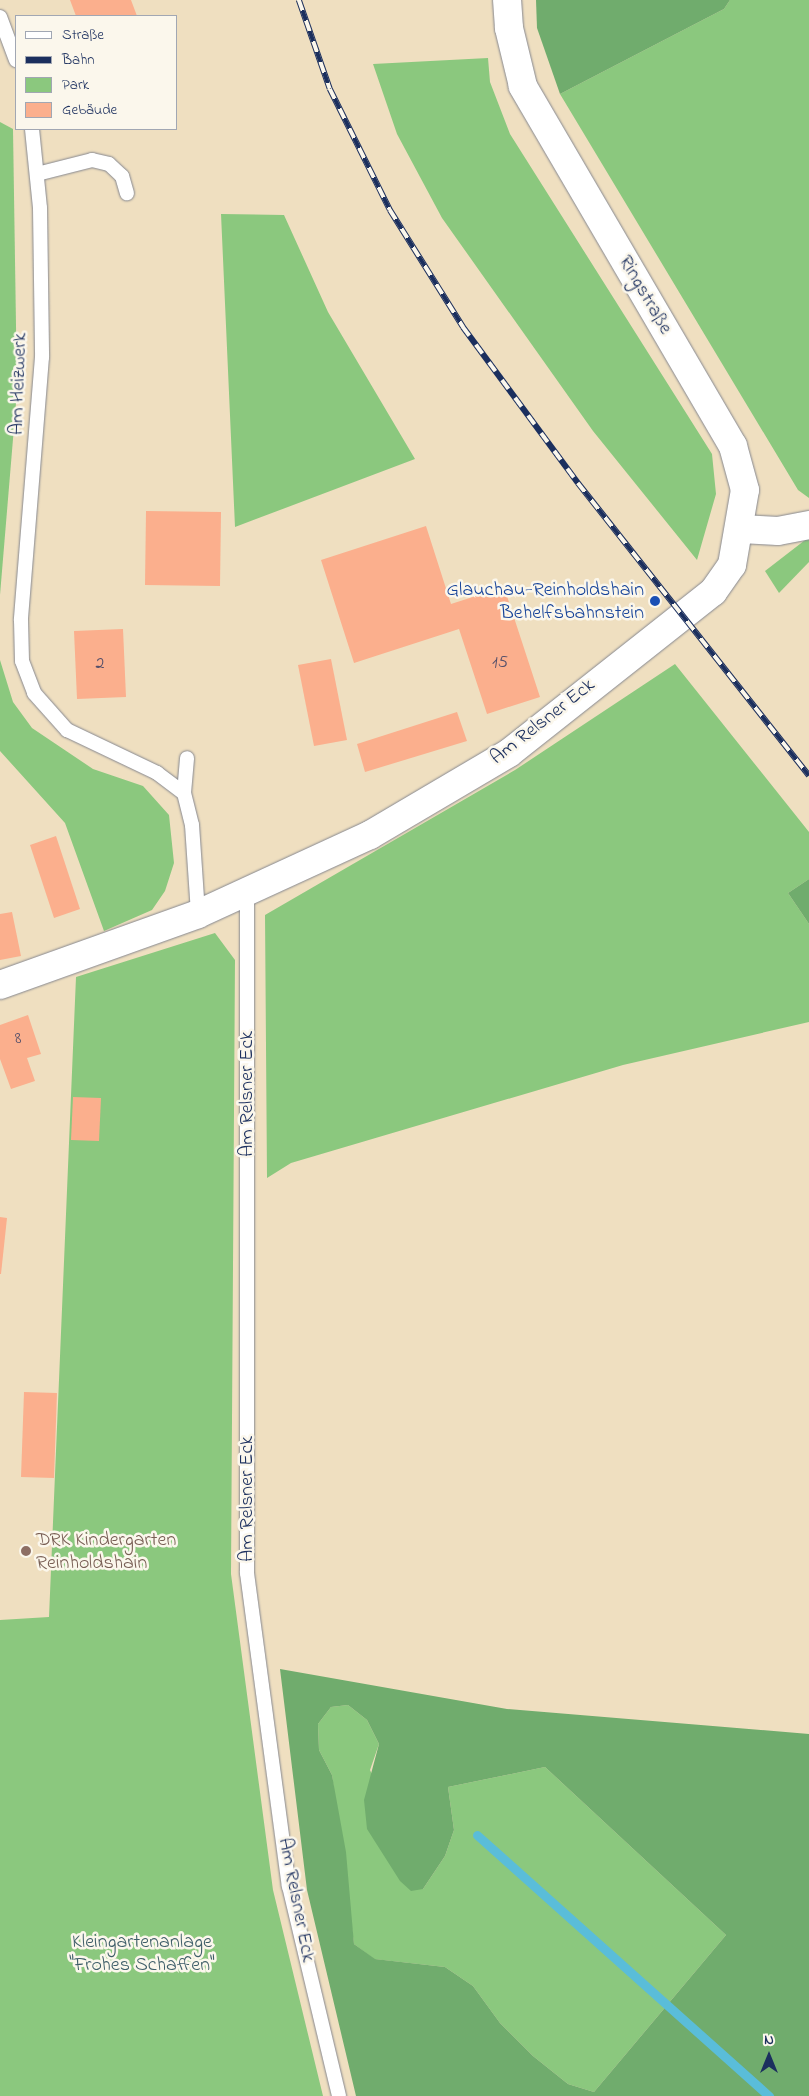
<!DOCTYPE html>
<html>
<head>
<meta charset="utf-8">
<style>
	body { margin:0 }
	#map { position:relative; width:809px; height:2096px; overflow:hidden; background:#efdfc0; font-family:"Indie Flower",sans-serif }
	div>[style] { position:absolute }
	.green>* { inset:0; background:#8bc87e }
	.forest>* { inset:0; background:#70ac6d }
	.stream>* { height:9px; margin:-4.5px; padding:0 4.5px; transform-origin:4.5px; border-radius:4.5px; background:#5abdd9 }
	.building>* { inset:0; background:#fbaf8d }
	.roads { filter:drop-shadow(0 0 1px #85878f) drop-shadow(0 0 1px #85878f) }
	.service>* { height:14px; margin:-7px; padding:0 7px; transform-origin:7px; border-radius:7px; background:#fff }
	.tertiary>* { height:28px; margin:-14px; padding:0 14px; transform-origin:14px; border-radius:14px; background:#fff }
	.rail>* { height:5.5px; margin-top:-2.75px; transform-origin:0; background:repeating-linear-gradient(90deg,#fbf7ec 0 11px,#1b2f5e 0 22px); box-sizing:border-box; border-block:1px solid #1b2f5e }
	.dots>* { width:14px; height:14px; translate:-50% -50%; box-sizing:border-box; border:2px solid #fbf7ec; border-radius:50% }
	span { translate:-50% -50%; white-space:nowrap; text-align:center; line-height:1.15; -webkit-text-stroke:5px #fbf7ec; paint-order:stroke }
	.number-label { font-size:18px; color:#534f6a }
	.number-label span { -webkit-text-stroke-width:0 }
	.street-label { font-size:20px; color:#1b2f5e }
	.transit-label { font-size:20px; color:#164399 }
	.right { translate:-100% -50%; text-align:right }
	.education-label { font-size:20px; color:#785e54 }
	.left { translate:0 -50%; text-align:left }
	.park-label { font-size:20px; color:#3d5d68 }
	.legend { position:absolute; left:15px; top:15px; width:162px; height:115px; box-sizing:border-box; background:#fbf7ec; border:1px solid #a1a7b3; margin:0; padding:6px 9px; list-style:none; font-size:15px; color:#1b2f5e }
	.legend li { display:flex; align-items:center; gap:10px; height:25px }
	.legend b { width:25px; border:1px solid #a1a7b3 }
	.north { position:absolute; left:744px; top:2031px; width:50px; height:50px; -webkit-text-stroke:4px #fbf7ec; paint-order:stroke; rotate:0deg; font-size:14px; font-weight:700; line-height:20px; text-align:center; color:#1b2f5e }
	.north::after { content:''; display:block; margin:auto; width:18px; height:22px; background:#1b2f5e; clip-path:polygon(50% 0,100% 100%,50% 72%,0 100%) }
</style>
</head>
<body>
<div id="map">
	<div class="green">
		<div style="clip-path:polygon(730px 0,809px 0,809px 498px,798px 490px,560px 94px,724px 9px)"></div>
		<div style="clip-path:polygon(488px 58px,490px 82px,510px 134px,712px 454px,716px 494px,697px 560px,593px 431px,442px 218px,397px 134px,373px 64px)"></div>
		<div style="clip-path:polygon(0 122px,13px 129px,17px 391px,0 595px)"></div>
		<div style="clip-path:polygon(221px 214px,284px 215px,328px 312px,415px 459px,235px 527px)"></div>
		<div style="clip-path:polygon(809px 537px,809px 562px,779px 593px,765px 571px)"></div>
		<div style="clip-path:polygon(0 660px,13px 702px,32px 728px,93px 769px,143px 786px,169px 815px,174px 863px,165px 891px,152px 910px,104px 931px,65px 823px,0 751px)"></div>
		<div style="clip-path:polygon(675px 664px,809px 832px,809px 879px,788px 893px,809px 924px,809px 1022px,623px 1065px,291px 1163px,267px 1178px,265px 915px,515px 770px)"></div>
		<div style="clip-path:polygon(215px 933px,235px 960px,231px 1574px,273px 1890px,323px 2096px,0 2096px,0 1620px,49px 1617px,76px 977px)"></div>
		<div style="clip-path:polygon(348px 1705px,367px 1720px,379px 1744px,370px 1770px,423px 1889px,445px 1856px,454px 1830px,448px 1787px,545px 1767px,726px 1935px,594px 2092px,568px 2084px,533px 2056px,500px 2023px,473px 1986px,445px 1967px,374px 1959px,354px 1944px,332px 1775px,319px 1750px,318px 1724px,331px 1707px)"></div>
	</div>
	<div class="forest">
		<div style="clip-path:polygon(536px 0,730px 0,724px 9px,560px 94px,537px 28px)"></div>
		<div style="clip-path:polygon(809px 879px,809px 924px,788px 893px)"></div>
		<div style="clip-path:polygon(evenodd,280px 1669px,507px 1709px,809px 1734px,809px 2096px,356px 2096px,307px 1890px,280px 1669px,348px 1705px,367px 1720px,379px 1744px,364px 1800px,367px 1829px,400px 1881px,411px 1891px,423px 1889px,445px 1856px,454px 1830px,448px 1787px,545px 1767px,726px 1935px,594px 2092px,568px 2084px,533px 2056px,500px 2023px,473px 1986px,445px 1967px,375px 1959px,354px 1944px,346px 1852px,332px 1775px,319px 1750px,318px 1724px,331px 1707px,348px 1705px)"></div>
	</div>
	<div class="stream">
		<div style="left:477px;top:1835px;width:392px;rotate:41.8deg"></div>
	</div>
	<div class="building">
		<div style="clip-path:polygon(70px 0,131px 0,137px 16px,76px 16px)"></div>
		<div style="clip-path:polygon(146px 511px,221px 512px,220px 586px,145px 585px)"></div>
		<div style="clip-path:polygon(426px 526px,451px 604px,504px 587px,540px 697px,487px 714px,459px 629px,354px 663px,321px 560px)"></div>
		<div style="clip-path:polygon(123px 629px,126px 697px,77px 699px,74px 631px)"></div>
		<div style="clip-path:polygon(331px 659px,347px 740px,314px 746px,298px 665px)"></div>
		<div style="clip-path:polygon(457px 712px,467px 741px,365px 772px,357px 744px)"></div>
		<div style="clip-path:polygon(56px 836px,80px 909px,54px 918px,30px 845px)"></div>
		<div style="clip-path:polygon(12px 912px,21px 956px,0 960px,0 914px)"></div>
		<div style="clip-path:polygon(28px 1015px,41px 1054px,27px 1058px,35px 1081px,11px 1089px,0 1059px,0 1025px)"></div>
		<div style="clip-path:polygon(73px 1097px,101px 1098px,99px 1141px,71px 1140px)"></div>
		<div style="clip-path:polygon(0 1217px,7px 1218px,1px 1274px,0 1274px)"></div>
		<div style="clip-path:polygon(24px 1392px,57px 1393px,54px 1478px,21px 1477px)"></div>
	</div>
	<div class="roads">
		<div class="service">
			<div style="left:0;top:17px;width:46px;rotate:69.6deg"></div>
			<div style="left:32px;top:129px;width:79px;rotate:84.2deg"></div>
			<div style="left:40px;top:208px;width:149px;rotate:89.2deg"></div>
			<div style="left:42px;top:357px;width:264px;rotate:94.6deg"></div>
			<div style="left:21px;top:620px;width:41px;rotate:88.6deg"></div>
			<div style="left:22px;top:661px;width:34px;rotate:69deg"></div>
			<div style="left:34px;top:693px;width:50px;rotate:48.3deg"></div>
			<div style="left:67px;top:730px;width:100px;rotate:25.5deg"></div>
			<div style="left:157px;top:773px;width:34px;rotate:37deg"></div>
			<div style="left:184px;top:793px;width:33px;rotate:76deg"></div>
			<div style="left:192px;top:825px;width:89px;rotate:86.1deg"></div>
			<div style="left:37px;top:174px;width:57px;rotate:-14.3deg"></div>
			<div style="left:92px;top:160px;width:17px;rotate:13deg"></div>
			<div style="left:109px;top:164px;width:18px;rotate:43deg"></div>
			<div style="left:122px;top:176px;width:18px;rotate:74deg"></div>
			<div style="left:184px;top:793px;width:35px;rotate:-85deg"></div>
			<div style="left:247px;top:894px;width:679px;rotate:90deg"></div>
			<div style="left:247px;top:1573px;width:316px;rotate:82.4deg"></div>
			<div style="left:289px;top:1886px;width:216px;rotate:76.6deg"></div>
		</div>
		<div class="tertiary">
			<div style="left:741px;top:529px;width:37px;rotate:3deg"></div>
			<div style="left:778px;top:531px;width:32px;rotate:-11deg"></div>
			<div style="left:0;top:985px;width:210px;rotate:-19.7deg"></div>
			<div style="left:198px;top:914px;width:189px;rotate:-24.7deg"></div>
			<div style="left:370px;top:835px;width:161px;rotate:-30.5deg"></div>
			<div style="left:509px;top:753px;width:260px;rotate:-38.3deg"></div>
			<div style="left:713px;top:592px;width:33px;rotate:-55deg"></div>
			<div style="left:732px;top:565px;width:76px;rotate:-80.2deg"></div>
			<div style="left:745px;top:490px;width:46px;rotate:-105.3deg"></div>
			<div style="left:733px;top:446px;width:417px;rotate:-120.3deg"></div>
			<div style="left:523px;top:86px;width:60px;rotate:-103.6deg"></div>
			<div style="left:509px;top:28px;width:28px;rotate:-94deg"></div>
		</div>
	</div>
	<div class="rail">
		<div style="left:299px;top:0;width:94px;rotate:70.8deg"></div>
		<div style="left:330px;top:89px;width:135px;rotate:63.6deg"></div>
		<div style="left:390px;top:210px;width:138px;rotate:58deg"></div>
		<div style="left:463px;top:327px;width:194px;rotate:53.6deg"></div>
		<div style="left:578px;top:483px;width:373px;rotate:51.7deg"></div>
	</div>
	<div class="dots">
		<div style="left:655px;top:601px;background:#1a4fb4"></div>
		<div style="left:26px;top:1551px;background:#8d6e63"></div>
	</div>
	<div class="number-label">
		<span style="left:500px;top:663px">15</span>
		<span style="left:100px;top:664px">2</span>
		<span style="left:18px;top:1039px">8</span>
	</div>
	<div class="street-label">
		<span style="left:645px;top:295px;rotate:60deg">Ringstraße</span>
		<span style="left:19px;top:384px;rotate:-88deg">Am Heizwerk</span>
		<span style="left:543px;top:722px;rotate:-38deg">Am Relsner Eck</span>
		<span style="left:247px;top:1094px;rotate:-90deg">Am Relsner Eck</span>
		<span style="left:247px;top:1499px;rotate:-90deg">Am Relsner Eck</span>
		<span style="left:296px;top:1900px;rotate:79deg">Am Relsner Eck</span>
	</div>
	<div class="transit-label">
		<span class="right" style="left:644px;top:602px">Glauchau-Reinholdshain<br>Behelfsbahnstein</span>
	</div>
	<div class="education-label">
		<span class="left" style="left:36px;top:1552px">DRK Kindergarten<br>Reinholdshain</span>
	</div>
	<div class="park-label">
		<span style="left:142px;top:1954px">Kleingartenanlage<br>"Frohes Schaffen"</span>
	</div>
	<ul class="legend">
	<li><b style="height:6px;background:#fff"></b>Straße</li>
	<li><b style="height:6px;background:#1b2f5e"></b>Bahn</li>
	<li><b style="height:14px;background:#8bc87e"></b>Park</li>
	<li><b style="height:14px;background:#fbaf8d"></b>Gebäude</li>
	</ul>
	<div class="north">N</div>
</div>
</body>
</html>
